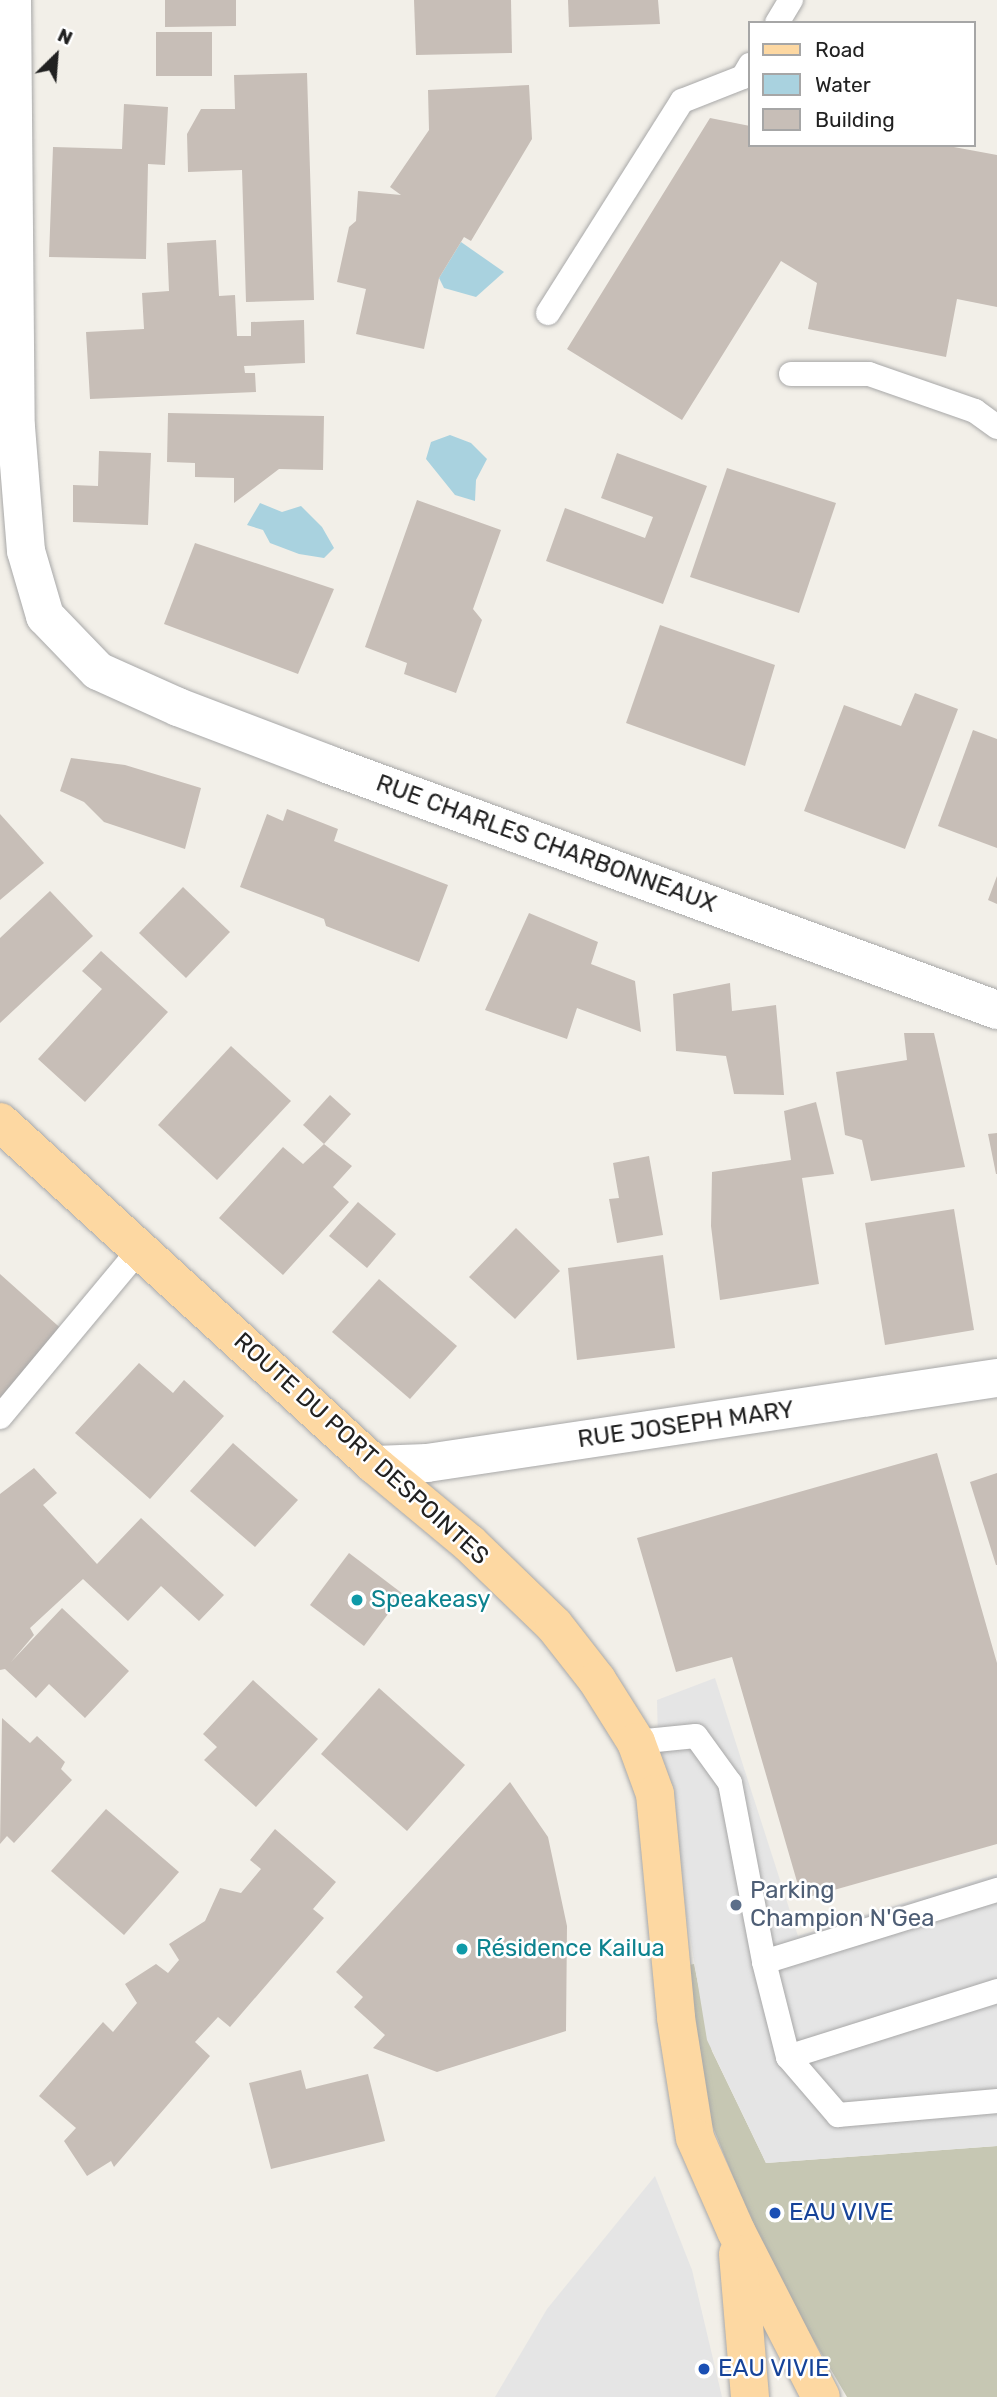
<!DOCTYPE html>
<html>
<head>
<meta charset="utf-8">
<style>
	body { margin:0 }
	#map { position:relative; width:997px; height:2397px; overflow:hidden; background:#f2efe8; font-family:Rubik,sans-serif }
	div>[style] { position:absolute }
	.construction>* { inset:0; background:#c6c7b3 }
	.parking>* { inset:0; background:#e5e5e5 }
	.water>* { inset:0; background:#a9d2df }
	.building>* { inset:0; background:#c7beb7 }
	.roads { filter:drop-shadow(0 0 2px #a8a8a8) drop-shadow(0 0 2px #a8a8a8) }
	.service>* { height:24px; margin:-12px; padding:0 12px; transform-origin:12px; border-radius:12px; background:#fff }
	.minor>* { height:38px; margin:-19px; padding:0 19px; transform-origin:19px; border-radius:19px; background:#fff }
	.primary>* { height:38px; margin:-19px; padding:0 19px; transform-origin:19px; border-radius:19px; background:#fdd8a2 }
	.dots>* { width:19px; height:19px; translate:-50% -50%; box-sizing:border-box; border:4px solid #fff; border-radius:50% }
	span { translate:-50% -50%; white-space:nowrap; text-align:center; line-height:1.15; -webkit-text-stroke:5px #fff; paint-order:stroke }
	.street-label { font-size:24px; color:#212121 }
	.culture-label { font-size:24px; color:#0d838f }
	.left { translate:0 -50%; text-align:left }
	.service-label { font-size:24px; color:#4e5e75 }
	.transit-label { font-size:24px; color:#164399 }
	.legend { position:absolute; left:748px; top:21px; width:228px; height:126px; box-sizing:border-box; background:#fff; border:2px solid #a6a6a6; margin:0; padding:9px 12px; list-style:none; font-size:21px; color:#212121 }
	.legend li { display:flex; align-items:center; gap:14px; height:35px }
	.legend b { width:35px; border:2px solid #a6a6a6 }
	.north { position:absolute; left:21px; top:21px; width:70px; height:70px; -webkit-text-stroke:5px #fff; paint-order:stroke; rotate:25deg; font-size:19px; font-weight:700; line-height:28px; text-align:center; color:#212121 }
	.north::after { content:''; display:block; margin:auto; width:24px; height:32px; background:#212121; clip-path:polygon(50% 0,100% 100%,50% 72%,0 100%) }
</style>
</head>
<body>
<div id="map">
	<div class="construction">
		<div style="clip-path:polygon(694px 1964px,712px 2051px,766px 2163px,997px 2146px,997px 2397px,847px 2397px,768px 2263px,704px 2105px,683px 1966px)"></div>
	</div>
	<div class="parking">
		<div style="clip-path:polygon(715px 1678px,798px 1936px,997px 1874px,997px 2146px,766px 2163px,707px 2040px,658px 1741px,657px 1700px)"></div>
		<div style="clip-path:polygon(655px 2176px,692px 2270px,722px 2397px,495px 2397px,547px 2309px)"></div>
	</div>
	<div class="water">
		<div style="clip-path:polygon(461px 242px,504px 272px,476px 297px,444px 288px,439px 278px)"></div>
		<div style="clip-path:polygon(450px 435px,471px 443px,487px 459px,476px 480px,475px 501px,455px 495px,426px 459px,431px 442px)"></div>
		<div style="clip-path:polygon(260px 503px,282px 512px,301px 506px,322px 527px,334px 548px,324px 558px,299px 554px,270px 543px,263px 530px,247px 525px)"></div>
	</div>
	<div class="building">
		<div style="clip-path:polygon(165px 0,236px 0,236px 26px,165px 27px)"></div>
		<div style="clip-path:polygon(414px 0,511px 0,512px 53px,416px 55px)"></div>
		<div style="clip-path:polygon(568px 0,658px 0,660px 24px,569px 27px)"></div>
		<div style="clip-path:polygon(156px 32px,212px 32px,212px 76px,156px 76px)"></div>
		<div style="clip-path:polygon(307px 73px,314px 300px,246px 302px,242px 170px,188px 172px,187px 134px,201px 109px,235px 109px,234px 75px)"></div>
		<div style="clip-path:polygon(529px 85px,532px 139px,471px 241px,464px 237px,439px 278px,424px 349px,356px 334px,366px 289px,337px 282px,349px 227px,356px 221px,358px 191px,401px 195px,390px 187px,429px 130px,428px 90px)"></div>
		<div style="clip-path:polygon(124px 104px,168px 107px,165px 165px,148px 164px,146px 259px,49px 257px,53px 147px,122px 149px)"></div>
		<div style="clip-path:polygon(710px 118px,750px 126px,750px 145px,943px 145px,997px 155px,997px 307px,957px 299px,946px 357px,808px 329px,817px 283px,781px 261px,682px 420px,567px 349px)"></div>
		<div style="clip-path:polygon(216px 240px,219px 296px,235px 295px,237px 336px,251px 336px,251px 322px,304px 320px,305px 363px,244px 366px,245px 373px,255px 373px,256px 392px,90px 399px,86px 332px,144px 329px,142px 293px,169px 291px,167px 243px)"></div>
		<div style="clip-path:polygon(168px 413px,324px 416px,323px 470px,279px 469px,234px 503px,234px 478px,195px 477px,195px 463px,167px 462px)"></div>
		<div style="clip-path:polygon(99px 451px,151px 453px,148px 525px,73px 522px,73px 485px,98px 486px)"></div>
		<div style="clip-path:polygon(617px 453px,707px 486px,663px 604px,546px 561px,565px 508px,645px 538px,653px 517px,601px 498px)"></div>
		<div style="clip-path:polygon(727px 468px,836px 503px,799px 613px,690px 577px)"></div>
		<div style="clip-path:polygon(417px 500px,501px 530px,473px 609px,482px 620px,456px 693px,404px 674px,407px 663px,365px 647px)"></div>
		<div style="clip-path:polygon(195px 543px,334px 589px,298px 674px,164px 624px)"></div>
		<div style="clip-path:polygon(660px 625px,775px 665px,745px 766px,626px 723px)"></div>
		<div style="clip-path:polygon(915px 693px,958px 709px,905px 849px,804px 811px,844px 705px,901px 726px)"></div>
		<div style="clip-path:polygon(973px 730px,997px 739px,997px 848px,938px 826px)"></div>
		<div style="clip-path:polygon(71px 758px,125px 765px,201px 788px,185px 849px,104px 822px,84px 802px,60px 791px)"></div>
		<div style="clip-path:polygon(287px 809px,338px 829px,334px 841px,448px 885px,419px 962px,326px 926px,324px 919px,240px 887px,267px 814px,283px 821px)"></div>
		<div style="clip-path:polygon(0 814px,44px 863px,0 900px)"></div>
		<div style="clip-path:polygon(997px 876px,997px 904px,988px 900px)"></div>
		<div style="clip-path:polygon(183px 887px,230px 932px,186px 978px,139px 933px)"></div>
		<div style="clip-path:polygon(50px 891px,93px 936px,0 1023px,0 938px)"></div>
		<div style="clip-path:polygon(529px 913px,598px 942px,591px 964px,635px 981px,641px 1032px,577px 1008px,567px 1039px,485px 1010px)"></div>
		<div style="clip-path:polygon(101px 951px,168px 1012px,85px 1102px,38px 1059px,102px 989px,82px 971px)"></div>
		<div style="clip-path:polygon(730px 983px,732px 1011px,776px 1005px,784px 1095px,734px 1094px,726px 1056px,676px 1051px,673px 994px)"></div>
		<div style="clip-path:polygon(904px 1033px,934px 1033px,965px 1167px,871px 1181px,862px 1140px,845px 1135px,836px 1072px,907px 1060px)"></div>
		<div style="clip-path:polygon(231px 1046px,291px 1101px,217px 1180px,158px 1125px)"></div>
		<div style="clip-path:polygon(330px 1095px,351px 1114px,324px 1144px,303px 1125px)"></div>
		<div style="clip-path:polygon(816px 1102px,834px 1174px,802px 1178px,819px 1284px,720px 1300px,711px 1226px,712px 1172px,791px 1160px,784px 1111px)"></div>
		<div style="clip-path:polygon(997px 1133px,997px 1174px,996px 1174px,988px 1134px)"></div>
		<div style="clip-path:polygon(324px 1144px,352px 1166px,333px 1187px,349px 1202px,283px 1275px,219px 1218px,283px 1147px,303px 1164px)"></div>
		<div style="clip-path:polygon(649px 1156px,663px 1235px,617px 1243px,609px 1199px,619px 1198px,613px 1163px)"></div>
		<div style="clip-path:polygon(358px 1202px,396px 1234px,367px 1268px,329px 1236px)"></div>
		<div style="clip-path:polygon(954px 1209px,974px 1330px,885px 1345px,865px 1223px)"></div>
		<div style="clip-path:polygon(516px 1228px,560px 1271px,515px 1319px,469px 1277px)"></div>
		<div style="clip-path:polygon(663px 1255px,675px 1348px,577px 1360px,568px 1268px)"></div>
		<div style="clip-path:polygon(0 1274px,66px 1333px,0 1408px)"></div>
		<div style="clip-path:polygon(379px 1279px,457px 1346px,410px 1399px,332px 1332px)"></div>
		<div style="clip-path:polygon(139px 1363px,173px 1393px,184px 1380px,224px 1416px,150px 1499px,75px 1433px)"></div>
		<div style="clip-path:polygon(233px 1443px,298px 1500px,255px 1547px,190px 1491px)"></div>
		<div style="clip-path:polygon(937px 1453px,997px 1663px,997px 1844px,802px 1899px,732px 1657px,676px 1672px,637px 1538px)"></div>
		<div style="clip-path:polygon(34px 1468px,57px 1493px,43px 1505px,97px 1564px,141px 1518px,224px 1595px,199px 1621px,161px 1586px,128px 1621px,83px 1579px,30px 1628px,34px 1635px,11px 1662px,62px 1608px,129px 1671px,85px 1718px,49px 1684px,36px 1698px,5px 1669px,0 1670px,0 1494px)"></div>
		<div style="clip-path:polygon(997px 1473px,997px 1565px,996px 1565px,970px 1482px)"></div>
		<div style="clip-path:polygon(349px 1553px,403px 1594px,364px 1646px,310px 1605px)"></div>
		<div style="clip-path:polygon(253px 1680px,318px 1739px,256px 1807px,204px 1760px,217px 1747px,203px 1734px)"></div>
		<div style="clip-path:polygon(379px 1688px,465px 1765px,407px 1831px,321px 1754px)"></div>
		<div style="clip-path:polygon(2px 1718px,30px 1743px,37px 1736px,65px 1762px,61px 1769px,72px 1780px,14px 1843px,7px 1836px,0 1844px)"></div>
		<div style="clip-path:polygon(510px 1782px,548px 1837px,567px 1926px,566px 2031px,437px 2072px,373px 2048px,385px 2035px,354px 2007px,363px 1997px,336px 1972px)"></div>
		<div style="clip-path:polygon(106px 1809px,179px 1872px,124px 1935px,51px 1871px)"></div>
		<div style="clip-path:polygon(275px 1829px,336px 1882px,313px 1909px,324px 1918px,230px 2027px,218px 2017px,195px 2042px,210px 2056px,114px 2167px,111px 2161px,87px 2176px,64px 2141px,76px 2128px,39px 2096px,103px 2022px,113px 2032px,137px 2003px,125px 1984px,156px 1964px,168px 1973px,179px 1960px,169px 1944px,205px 1921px,220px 1888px,241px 1893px,261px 1869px,250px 1860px)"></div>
		<div style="clip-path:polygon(301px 2070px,306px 2089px,368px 2074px,385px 2141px,271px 2169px,249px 2083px)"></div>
	</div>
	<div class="roads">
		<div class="service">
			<div style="left:777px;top:23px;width:27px;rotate:-59deg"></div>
			<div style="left:548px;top:313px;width:251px;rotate:-57.7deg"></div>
			<div style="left:682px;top:101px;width:66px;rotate:-21.5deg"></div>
			<div style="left:743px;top:77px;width:14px;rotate:-60deg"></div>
			<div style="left:791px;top:374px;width:78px"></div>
			<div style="left:869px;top:374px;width:112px;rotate:19.2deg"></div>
			<div style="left:975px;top:411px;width:27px;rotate:36deg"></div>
			<div style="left:0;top:1417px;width:219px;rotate:-50.2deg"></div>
			<div style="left:636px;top:1742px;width:60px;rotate:-5.7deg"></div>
			<div style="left:696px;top:1736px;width:58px;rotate:54.1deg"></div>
			<div style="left:730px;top:1783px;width:182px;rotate:79.2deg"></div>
			<div style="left:764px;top:1962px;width:98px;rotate:75.8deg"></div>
			<div style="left:788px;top:2057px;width:219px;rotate:-17.5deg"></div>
			<div style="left:764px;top:1962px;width:244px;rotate:-17.2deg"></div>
			<div style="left:788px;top:2057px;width:77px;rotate:49.2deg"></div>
			<div style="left:838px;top:2115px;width:160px;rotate:-5deg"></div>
		</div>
		<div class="minor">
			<div style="left:12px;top:0;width:427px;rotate:89.5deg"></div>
			<div style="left:16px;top:427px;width:124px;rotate:85.4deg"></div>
			<div style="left:26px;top:551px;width:68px;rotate:73.7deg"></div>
			<div style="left:45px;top:616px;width:76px;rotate:46.1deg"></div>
			<div style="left:98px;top:671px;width:88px;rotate:24.2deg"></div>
			<div style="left:178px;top:707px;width:160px;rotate:20.9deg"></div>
			<div style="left:327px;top:764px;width:714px;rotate:20.16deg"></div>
			<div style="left:375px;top:1465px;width:52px;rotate:-2.2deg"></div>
			<div style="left:427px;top:1463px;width:576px;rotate:-8.48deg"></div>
		</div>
		<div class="primary">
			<div style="left:0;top:1122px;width:508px;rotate:42.45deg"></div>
			<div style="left:375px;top:1465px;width:122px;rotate:39.7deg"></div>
			<div style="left:469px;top:1543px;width:118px;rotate:44deg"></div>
			<div style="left:554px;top:1625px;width:70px;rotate:52deg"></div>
			<div style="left:597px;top:1680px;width:73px;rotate:57.8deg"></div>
			<div style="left:636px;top:1742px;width:55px;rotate:69.9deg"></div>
			<div style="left:655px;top:1794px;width:225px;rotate:84.6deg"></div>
			<div style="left:676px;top:2018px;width:121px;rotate:81deg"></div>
			<div style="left:695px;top:2138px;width:102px;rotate:66.2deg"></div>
			<div style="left:736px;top:2231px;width:186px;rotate:62.9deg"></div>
			<div style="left:738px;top:2254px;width:144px;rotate:85.2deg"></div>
		</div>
	</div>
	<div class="dots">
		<div style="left:357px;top:1600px;background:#0f9aa8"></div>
		<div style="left:736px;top:1905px;background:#5c6f8a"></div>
		<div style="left:462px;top:1949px;background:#0f9aa8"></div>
		<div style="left:775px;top:2213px;background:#1a4fb4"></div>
		<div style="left:704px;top:2369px;background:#1a4fb4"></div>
	</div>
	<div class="street-label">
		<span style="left:546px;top:844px;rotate:20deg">RUE CHARLES CHARBONNEAUX</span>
		<span style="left:686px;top:1425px;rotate:-8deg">RUE JOSEPH MARY</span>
		<span style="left:361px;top:1449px;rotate:42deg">ROUTE DU PORT DESPOINTES</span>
	</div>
	<div class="culture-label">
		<span class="left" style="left:371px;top:1600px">Speakeasy</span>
		<span class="left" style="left:476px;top:1949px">Résidence Kailua</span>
	</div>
	<div class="service-label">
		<span class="left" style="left:750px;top:1905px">Parking<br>Champion N'Gea</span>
	</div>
	<div class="transit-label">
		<span class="left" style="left:789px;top:2213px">EAU VIVE</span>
		<span class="left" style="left:718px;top:2369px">EAU VIVIE</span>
	</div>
	<ul class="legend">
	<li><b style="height:9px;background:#fdd8a2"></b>Road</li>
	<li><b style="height:19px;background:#a9d2df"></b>Water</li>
	<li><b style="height:19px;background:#c7beb7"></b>Building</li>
	</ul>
	<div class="north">N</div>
</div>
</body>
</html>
